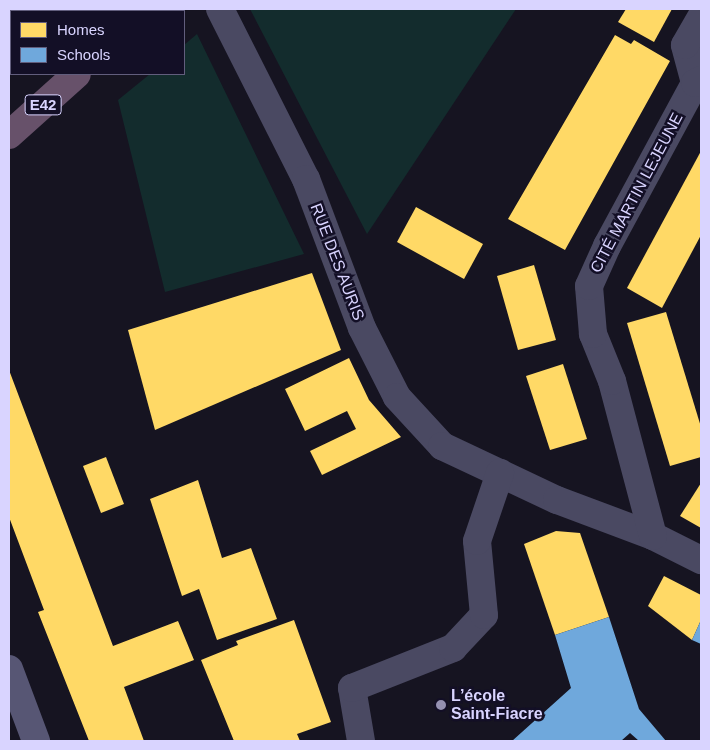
<!DOCTYPE html>
<html>
<head>
<meta charset="utf-8">
<style>
	body { margin:0 }
	#map { position:relative; width:710px; height:750px; overflow:hidden; background:#161421; font-family:Helvetica,sans-serif }
	div>[style] { position:absolute }
	.green>* { inset:0; background:#132c2d }
	.homes>* { inset:0; background:#ffd966 }
	.schools>* { inset:0; background:#6fa8dc }
	.minor>* { height:28px; margin:-14px; padding:0 14px; transform-origin:14px; border-radius:14px; background:#4a4962 }
	.secondary>* { height:28px; margin:-14px; padding:0 14px; transform-origin:14px; border-radius:14px; background:#575674 }
	.motorway>* { height:28px; margin:-14px; padding:0 14px; transform-origin:14px; border-radius:14px; background:#67516a }
	.dots>* { width:14px; height:14px; translate:-50% -50%; box-sizing:border-box; border:2px solid #130f26; border-radius:50% }
	span { translate:-50% -50%; white-space:nowrap; text-align:center; line-height:1.15; -webkit-text-stroke:5px #130f26; paint-order:stroke }
	.shield-label span { padding:1px 4px; background:#130f26; border:1px solid; border-radius:4px; -webkit-text-stroke-width:0 }
	.shield-label { font-size:15px; color:#d9d4ff; font-weight:700 }
	.street-label { font-size:16px; color:#d9d4ff }
	.poi-label { font-size:16px; color:#d9d4ff; font-weight:700 }
	.left { translate:0 -50%; text-align:left }
	.frame { position:absolute; inset:0; border:10px solid #d9d4ff; pointer-events:none }
	.legend { position:absolute; left:10px; top:10px; width:175px; height:65px; box-sizing:border-box; background:#130f26; border:1px solid #625e7d; margin:0; padding:6px 9px; list-style:none; font-size:15px; color:#d9d4ff }
	.legend li { display:flex; align-items:center; gap:10px; height:25px }
	.legend b { width:25px; border:1px solid #625e7d }
</style>
</head>
<body>
<div id="map">
	<div class="green">
		<div style="clip-path:polygon(250px 9px,516px 9px,367px 234px)"></div>
		<div style="clip-path:polygon(197px 34px,304px 254px,165px 292px,118px 100px,150px 74px,184px 74px,184px 45px)"></div>
	</div>
	<div class="homes">
		<div style="clip-path:polygon(626px 9px,672px 9px,654px 42px,618px 22px)"></div>
		<div style="clip-path:polygon(615px 35px,631px 44px,634px 40px,670px 61px,565px 250px,508px 219px)"></div>
		<div style="clip-path:polygon(701px 151px,701px 235px,662px 308px,627px 288px)"></div>
		<div style="clip-path:polygon(416px 207px,483px 244px,464px 279px,397px 242px)"></div>
		<div style="clip-path:polygon(534px 265px,556px 340px,518px 350px,497px 276px)"></div>
		<div style="clip-path:polygon(312px 273px,341px 350px,155px 430px,128px 330px)"></div>
		<div style="clip-path:polygon(666px 312px,701px 427px,701px 457px,670px 466px,627px 323px)"></div>
		<div style="clip-path:polygon(349px 358px,369px 400px,401px 437px,322px 475px,310px 451px,356px 429px,347px 411px,305px 431px,285px 389px)"></div>
		<div style="clip-path:polygon(563px 364px,587px 439px,550px 450px,526px 376px)"></div>
		<div style="clip-path:polygon(9px 370px,113px 646px,178px 621px,194px 660px,124px 687px,144px 741px,89px 741px,38px 612px,44px 610px,9px 517px)"></div>
		<div style="clip-path:polygon(106px 457px,124px 504px,101px 513px,83px 466px)"></div>
		<div style="clip-path:polygon(198px 480px,222px 558px,251px 548px,277px 619px,217px 640px,199px 589px,182px 596px,150px 499px)"></div>
		<div style="clip-path:polygon(701px 483px,701px 528px,680px 516px)"></div>
		<div style="clip-path:polygon(556px 531px,580px 533px,609px 617px,555px 635px,524px 544px)"></div>
		<div style="clip-path:polygon(664px 576px,701px 595px,701px 620px,692px 640px,648px 606px)"></div>
		<div style="clip-path:polygon(294px 620px,331px 722px,297px 734px,300px 741px,234px 741px,201px 660px,238px 645px,236px 641px)"></div>
	</div>
	<div class="schools">
		<div style="clip-path:polygon(609px 617px,639px 709px,666px 741px,639px 741px,630px 733px,621px 741px,512px 741px,571px 688px,555px 635px)"></div>
		<div style="clip-path:polygon(701px 620px,701px 644px,692px 640px)"></div>
	</div>
	<div class="minor">
		<div style="left:220px;top:9px;width:191px;rotate:63.2deg"></div>
		<div style="left:306px;top:179px;width:159px;rotate:69.4deg"></div>
		<div style="left:362px;top:328px;width:77px;rotate:63.1deg"></div>
		<div style="left:397px;top:397px;width:67px;rotate:47.4deg"></div>
		<div style="left:442px;top:446px;width:127px;rotate:25.2deg"></div>
		<div style="left:557px;top:500px;width:103px;rotate:20.6deg"></div>
		<div style="left:653px;top:536px;width:54px;rotate:26.6deg"></div>
		<div style="left:695px;top:83px;width:39px;rotate:-105deg"></div>
		<div style="left:685px;top:45px;width:32px;rotate:-60deg"></div>
		<div style="left:653px;top:536px;width:160px;rotate:-104.8deg"></div>
		<div style="left:612px;top:381px;width:51px;rotate:-112deg"></div>
		<div style="left:593px;top:334px;width:48px;rotate:-94.8deg"></div>
		<div style="left:589px;top:286px;width:44px;rotate:-65.8deg"></div>
		<div style="left:607px;top:246px;width:185px;rotate:-61.6deg"></div>
		<div style="left:695px;top:83px;width:7px;rotate:-27deg"></div>
		<div style="left:361px;top:741px;width:54px;rotate:-99.6deg"></div>
		<div style="left:352px;top:688px;width:109px;rotate:-21.6deg"></div>
		<div style="left:453px;top:648px;width:45px;rotate:-46.8deg"></div>
		<div style="left:484px;top:615px;width:74px;rotate:-95.4deg"></div>
		<div style="left:477px;top:541px;width:72px;rotate:-71.3deg"></div>
	</div>
	<div class="secondary">
		<div style="left:9px;top:669px;width:77px;rotate:69.4deg"></div>
	</div>
	<div class="motorway">
		<div style="left:51px;top:11px;width:4px;rotate:-34deg"></div>
		<div style="left:144px;top:11px;width:4px;rotate:-34deg"></div>
		<div style="left:9px;top:50px;width:4px;rotate:-56deg"></div>
		<div style="left:9px;top:135px;width:91px;rotate:-41.9deg"></div>
	</div>
	<div class="dots">
		<div style="left:441px;top:705px;background:#9591b1"></div>
	</div>
	<div class="shield-label">
		<span style="left:43px;top:105px">E42</span>
	</div>
	<div class="street-label">
		<span style="left:637px;top:193px;rotate:-62deg">CITÉ MARTIN LEJEUNE</span>
		<span style="left:337px;top:262px;rotate:69deg">RUE DES AURIS</span>
	</div>
	<div class="poi-label">
		<span class="left" style="left:451px;top:705px">L’école<br>Saint-Fiacre</span>
	</div>
	<div class="frame"></div>
	<ul class="legend">
	<li><b style="height:14px;background:#ffd966"></b>Homes</li>
	<li><b style="height:14px;background:#6fa8dc"></b>Schools</li>
	</ul>
</div>
</body>
</html>
